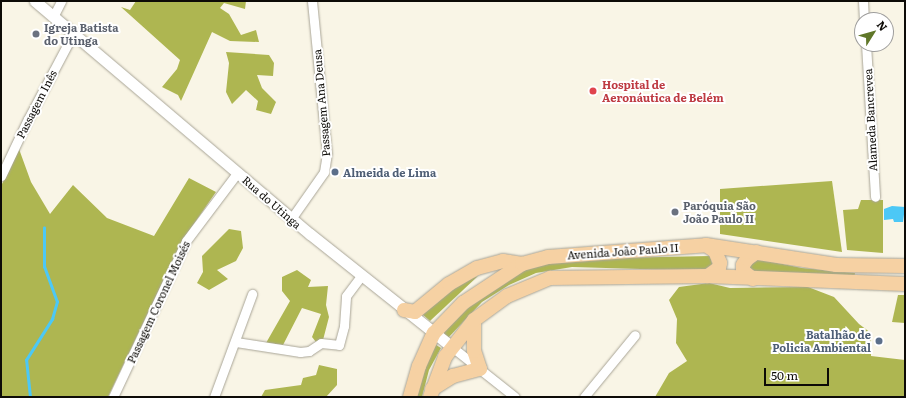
<!DOCTYPE html>
<html>
<head>
<meta charset="utf-8">
<style>
	body { margin:0 }
	#map { position:relative; width:906px; height:398px; overflow:hidden; background:#f9f5e6; font-family:Literata,serif }
	div>[style] { position:absolute }
	.forest>* { inset:0; background:#aeb651 }
	.water>* { inset:0; background:#4cc8f6 }
	.stream>* { height:2.5px; margin:-1.25px; padding:0 1.25px; transform-origin:1.25px; border-radius:1.25px; background:#4cc8f6 }
	.roads { filter:drop-shadow(0 0 1px #a9a597) drop-shadow(0 0 1px #a9a597) }
	.minor>* { height:9px; margin:-4.5px; padding:0 4.5px; transform-origin:4.5px; border-radius:4.5px; background:#fff }
	.tertiary>* { height:11px; margin:-5.5px; padding:0 5.5px; transform-origin:5.5px; border-radius:5.5px; background:#fff }
	.primary>* { height:14px; margin:-7px; padding:0 7px; transform-origin:7px; border-radius:7px; background:#f6d1a3 }
	.dots>* { width:11px; height:11px; translate:-50% -50%; box-sizing:border-box; border:2px solid #fff; border-radius:50% }
	span { translate:-50% -50%; white-space:nowrap; text-align:center; line-height:1.15; -webkit-text-stroke:4px #fff; paint-order:stroke }
	.worship-label { font-size:11px; color:#5b616d; font-weight:700 }
	.left { translate:0 -50%; text-align:left }
	.health-label { font-size:11px; color:#be3a42; font-weight:700 }
	.street-label { font-size:11px; color:#0d0b07 }
	.service-label { font-size:11px; color:#4e5e75; font-weight:700 }
	.right { translate:-100% -50%; text-align:right }
	.frame { position:absolute; inset:0; border:2px solid #0d0b07; pointer-events:none }
	.north { position:absolute; left:854px; top:12px; width:40px; height:40px; box-sizing:border-box; background:#fff; border:1px solid #9e9d9c; border-radius:50%; rotate:53deg; font-size:11px; font-weight:700; line-height:16px; text-align:center; color:#0d0b07 }
	.north::after { content:''; display:block; margin:auto; width:14px; height:18px; background:#607729; clip-path:polygon(50% 0,100% 100%,50% 72%,0 100%) }
	.scale { position:absolute; left:764px; top:368px; width:65px; height:18px; box-sizing:border-box; border:2px solid #0d0b07; border-top:0; padding-left:5px; font-size:12px; line-height:14px; white-space:nowrap; color:#0d0b07; -webkit-text-stroke:3px #fff; paint-order:stroke }
</style>
</head>
<body>
<div id="map">
	<div class="forest">
		<div style="clip-path:polygon(136px 1px,246px 1px,245px 9px,224px 3px,220px 8px,229px 14px,241px 35px,256px 30px,259px 42px,230px 41px,212px 32px,181px 101px,178px 95px,162px 87px,177px 69px,180px 60px,121px 7px,130px 10px)"></div>
		<div style="clip-path:polygon(226px 52px,269px 55px,274px 63px,273px 76px,257px 75px,262px 88px,276px 102px,271px 114px,256px 110px,258px 101px,246px 90px,232px 104px,226px 92px,229px 63px)"></div>
		<div style="clip-path:polygon(19px 149px,31px 182px,50px 214px,73px 185px,107px 218px,154px 236px,189px 178px,216px 192px,182px 241px,108px 397px,1px 397px,1px 186px)"></div>
		<div style="clip-path:polygon(832px 181px,842px 252px,720px 234px,720px 189px)"></div>
		<div style="clip-path:polygon(861px 200px,883px 200px,883px 253px,847px 250px,843px 210px,858px 209px)"></div>
		<div style="clip-path:polygon(229px 229px,241px 231px,243px 248px,236px 261px,217px 270px,228px 279px,209px 290px,197px 283px,203px 272px,202px 256px)"></div>
		<div style="clip-path:polygon(710px 256px,713px 267px,709px 271px,572px 267px,536px 273px,509px 285px,482px 302px,448px 338px,439px 330px,508px 275px,562px 259px)"></div>
		<div style="clip-path:polygon(753px 258px,802px 268px,855px 273px,854px 280px,751px 272px,748px 261px)"></div>
		<div style="clip-path:polygon(297px 270px,311px 280px,308px 287px,328px 286px,326px 305px,329px 317px,323px 340px,316px 342px,312px 337px,321px 314px,302px 308px,283px 345px,266px 343px,290px 301px,282px 291px,282px 277px)"></div>
		<div style="clip-path:polygon(478px 276px,430px 321px,422px 314px,449px 287px)"></div>
		<div style="clip-path:polygon(709px 283px,730px 288px,808px 287px,834px 297px,859px 324px,871px 333px,871px 356px,905px 360px,905px 397px,655px 397px,669px 373px,687px 361px,676px 343px,677px 319px,669px 300px,679px 287px)"></div>
		<div style="clip-path:polygon(898px 295px,905px 295px,905px 323px,892px 322px)"></div>
		<div style="clip-path:polygon(433px 343px,441px 348px,429px 370px,422px 397px,413px 397px)"></div>
		<div style="clip-path:polygon(319px 365px,337px 369px,337px 385px,326px 397px,261px 397px,265px 390px,301px 385px,303px 378px,316px 375px)"></div>
	</div>
	<div class="water">
		<div style="clip-path:polygon(892px 206px,905px 207px,903px 222px,894px 222px,893px 219px,884px 220px,884px 209px)"></div>
	</div>
	<div class="stream">
		<div style="left:30px;top:397px;width:37px;rotate:-96deg"></div>
		<div style="left:26px;top:360px;width:49px;rotate:-57.6deg"></div>
		<div style="left:52px;top:319px;width:18px;rotate:-74deg"></div>
		<div style="left:57px;top:302px;width:37px;rotate:-110deg"></div>
		<div style="left:44px;top:267px;width:39px;rotate:-90deg"></div>
	</div>
	<div class="roads">
		<div class="minor">
			<div style="left:863px;top:1px;width:19px;rotate:87deg"></div>
			<div style="left:53px;top:17px;width:18px;rotate:-63deg"></div>
			<div style="left:866px;top:44px;width:153px;rotate:86.6deg"></div>
			<div style="left:1px;top:176px;width:63px;rotate:-64.7deg"></div>
			<div style="left:28px;top:119px;width:96px;rotate:-62.1deg"></div>
			<div style="left:291px;top:219px;width:57px;rotate:-54.9deg"></div>
			<div style="left:324px;top:172px;width:18px;rotate:-81deg"></div>
			<div style="left:327px;top:154px;width:154px;rotate:-95.6deg"></div>
			<div style="left:236px;top:342px;width:65px;rotate:8.9deg"></div>
			<div style="left:300px;top:352px;width:9px;rotate:-6deg"></div>
			<div style="left:309px;top:351px;width:14px;rotate:-34deg"></div>
			<div style="left:321px;top:343px;width:18px;rotate:6deg"></div>
			<div style="left:339px;top:345px;width:20px;rotate:-75deg"></div>
			<div style="left:344px;top:326px;width:30px;rotate:-86deg"></div>
			<div style="left:346px;top:296px;width:25px;rotate:-53deg"></div>
			<div style="left:452px;top:347px;width:80px;rotate:38.4deg"></div>
			<div style="left:113px;top:397px;width:172px;rotate:-64.9deg"></div>
			<div style="left:186px;top:241px;width:86px;rotate:-53deg"></div>
			<div style="left:214px;top:397px;width:110px;rotate:-69.7deg"></div>
			<div style="left:584px;top:397px;width:80px;rotate:-50.6deg"></div>
		</div>
		<div class="tertiary">
			<div style="left:35px;top:1px;width:360px;rotate:40.3deg"></div>
			<div style="left:310px;top:234px;width:181px;rotate:38.5deg"></div>
		</div>
		<div class="primary">
			<div style="left:706px;top:245px;width:11px;rotate:34deg"></div>
			<div style="left:715px;top:251px;width:13px;rotate:67deg"></div>
			<div style="left:720px;top:263px;width:5px;rotate:101deg"></div>
			<div style="left:719px;top:268px;width:14px;rotate:144deg"></div>
			<div style="left:753px;top:279px;width:13px;rotate:-141deg"></div>
			<div style="left:743px;top:271px;width:6px;rotate:-90deg"></div>
			<div style="left:743px;top:265px;width:7px;rotate:-56deg"></div>
			<div style="left:747px;top:259px;width:12px;rotate:-35deg"></div>
			<div style="left:404px;top:310px;width:11px;rotate:10deg"></div>
			<div style="left:415px;top:312px;width:44px;rotate:-39.5deg"></div>
			<div style="left:449px;top:284px;width:32px;rotate:-30deg"></div>
			<div style="left:477px;top:268px;width:27px;rotate:-15deg"></div>
			<div style="left:503px;top:261px;width:19px;rotate:9deg"></div>
			<div style="left:432px;top:389px;width:25px;rotate:-32deg"></div>
			<div style="left:453px;top:376px;width:28px;rotate:-15deg"></div>
			<div style="left:480px;top:369px;width:19px;rotate:-108deg"></div>
			<div style="left:474px;top:351px;width:31px;rotate:-90deg"></div>
			<div style="left:410px;top:397px;width:32px;rotate:-74deg"></div>
			<div style="left:419px;top:366px;width:36px;rotate:-66deg"></div>
			<div style="left:434px;top:333px;width:42px;rotate:-46deg"></div>
			<div style="left:463px;top:303px;width:71px;rotate:-33.5deg"></div>
			<div style="left:522px;top:264px;width:27px;rotate:-15deg"></div>
			<div style="left:548px;top:257px;width:158px;rotate:-4.3deg"></div>
			<div style="left:706px;top:245px;width:132px;rotate:8.7deg"></div>
			<div style="left:836px;top:265px;width:69px;rotate:0.8deg"></div>
			<div style="left:430px;top:397px;width:43px;rotate:-69.4deg"></div>
			<div style="left:445px;top:357px;width:47px;rotate:-51.9deg"></div>
			<div style="left:474px;top:320px;width:41px;rotate:-36deg"></div>
			<div style="left:507px;top:296px;width:47px;rotate:-22.7deg"></div>
			<div style="left:550px;top:278px;width:158px;rotate:-0.7deg"></div>
			<div style="left:708px;top:276px;width:197px;rotate:2.3deg"></div>
		</div>
	</div>
	<div class="dots">
		<div style="left:36px;top:34px;background:#6b7280"></div>
		<div style="left:593px;top:91px;background:#e0444e"></div>
		<div style="left:335px;top:172px;background:#5c6f8a"></div>
		<div style="left:675px;top:212px;background:#6b7280"></div>
		<div style="left:879px;top:341px;background:#5c6f8a"></div>
	</div>
	<div class="worship-label">
		<span class="left" style="left:44px;top:34px">Igreja Batista<br>do Utinga</span>
		<span class="left" style="left:683px;top:212px">Paróquia São<br>João Paulo II</span>
	</div>
	<div class="health-label">
		<span class="left" style="left:602px;top:91px">Hospital de<br>Aeronáutica de Belém</span>
	</div>
	<div class="street-label">
		<span style="left:321px;top:103px;rotate:-95deg">Passagem Ana Deusa</span>
		<span style="left:36px;top:104px;rotate:-63deg">Passagem Inês</span>
		<span style="left:870px;top:120px;rotate:-93deg">Alameda Bancrevea</span>
		<span style="left:272px;top:202px;rotate:41deg">Rua do Utinga</span>
		<span style="left:623px;top:251px;rotate:-4deg">Avenida João Paulo II</span>
		<span style="left:158px;top:302px;rotate:-65deg">Passagem Coronel Moisés</span>
	</div>
	<div class="service-label">
		<span class="left" style="left:343px;top:172px">Almeida de Lima</span>
		<span class="right" style="left:871px;top:341px">Batalhão de<br>Policia Ambiental</span>
	</div>
	<div class="frame"></div>
	<div class="north">N</div>
	<div class="scale">50 m</div>
</div>
</body>
</html>
